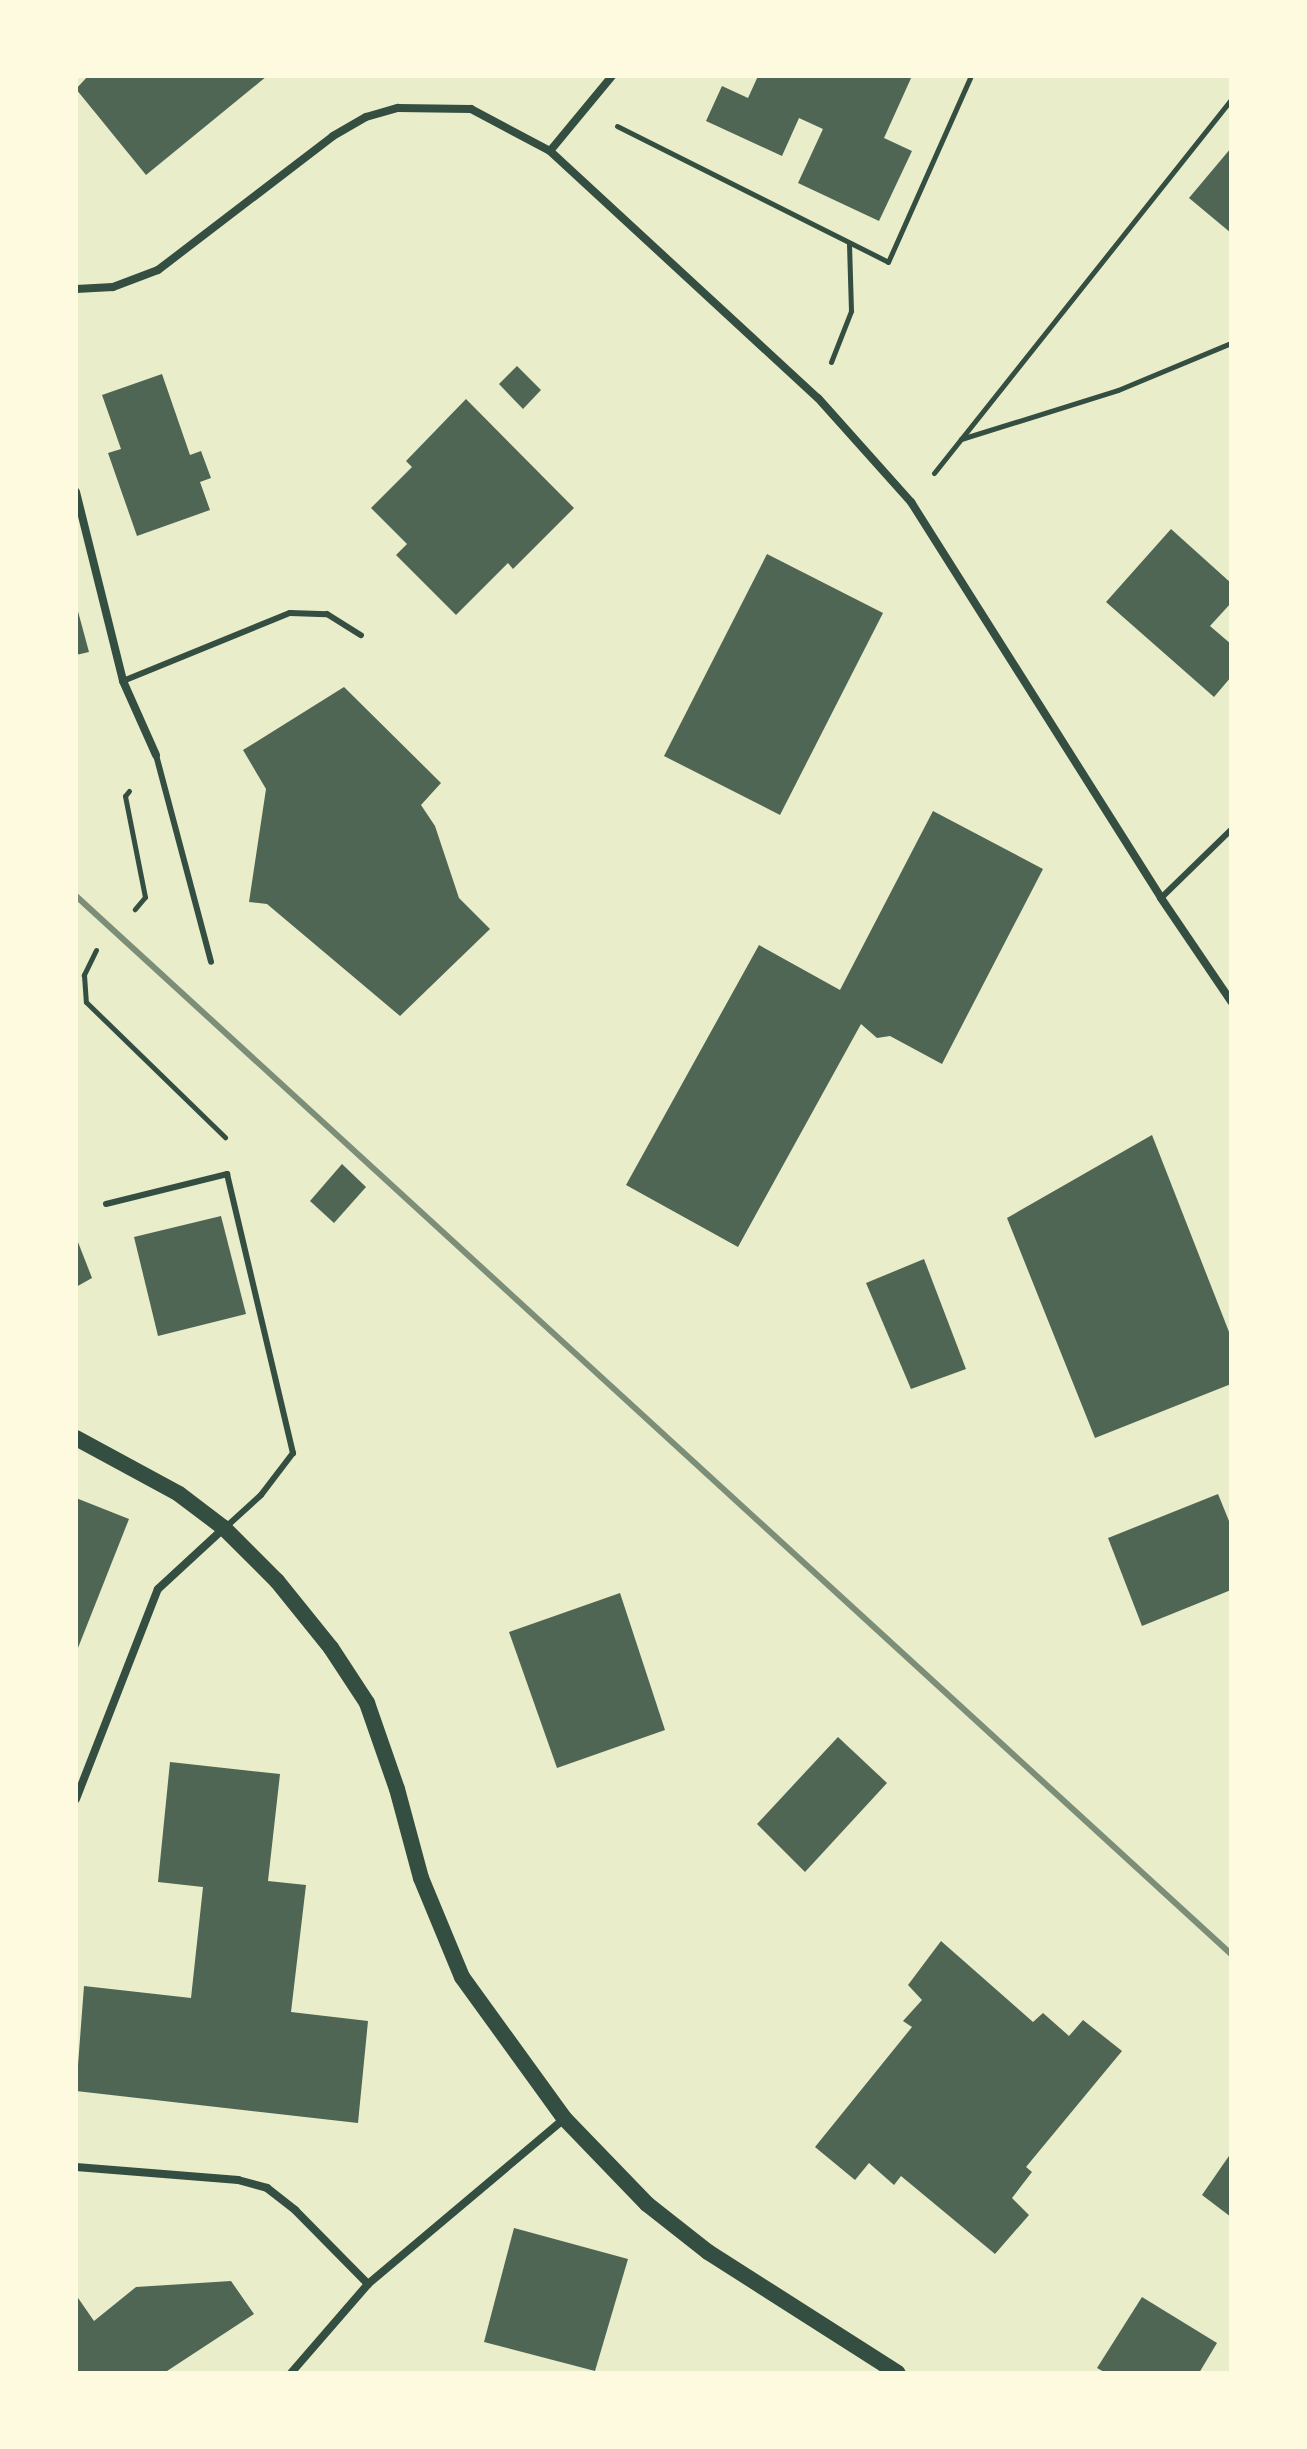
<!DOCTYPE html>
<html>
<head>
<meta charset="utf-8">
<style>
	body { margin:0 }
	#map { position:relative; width:1307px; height:2449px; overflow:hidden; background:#e9edc9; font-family:"PT Sans Narrow",sans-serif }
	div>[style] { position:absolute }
	.building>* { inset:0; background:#4f6655 }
	.path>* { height:5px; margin:-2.5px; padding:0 2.5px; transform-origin:2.5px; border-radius:2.5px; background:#344e41 }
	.service>* { height:6px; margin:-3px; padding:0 3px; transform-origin:3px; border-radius:3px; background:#344e41 }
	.minor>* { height:8px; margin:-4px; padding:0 4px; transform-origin:4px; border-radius:4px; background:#344e41 }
	.secondary>* { height:16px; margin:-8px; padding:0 8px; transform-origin:8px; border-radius:8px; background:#344e41 }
	.rail>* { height:6px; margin:-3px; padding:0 3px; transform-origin:3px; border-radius:3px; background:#7c8e77 }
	span { translate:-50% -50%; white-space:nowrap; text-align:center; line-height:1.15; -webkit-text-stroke:7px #fefae0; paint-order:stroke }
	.frame { position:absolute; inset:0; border:78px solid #fefae0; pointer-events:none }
</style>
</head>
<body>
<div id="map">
	<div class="building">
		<div style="clip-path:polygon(88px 76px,267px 76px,146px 175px,76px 89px)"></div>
		<div style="clip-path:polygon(758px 76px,912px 76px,884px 138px,912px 151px,879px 221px,798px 183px,823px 129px,799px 118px,782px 156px,706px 121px,722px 86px,748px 98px)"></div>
		<div style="clip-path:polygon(1231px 148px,1231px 233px,1189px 198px)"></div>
		<div style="clip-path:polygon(517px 366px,541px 390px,523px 409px,499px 384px)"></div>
		<div style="clip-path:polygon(162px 374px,190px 455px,201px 451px,211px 478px,200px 482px,210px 510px,137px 536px,108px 453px,121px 449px,102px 395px)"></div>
		<div style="clip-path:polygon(466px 399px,574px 508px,513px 569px,508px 563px,456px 615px,396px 555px,407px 544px,371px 508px,412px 467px,406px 461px)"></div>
		<div style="clip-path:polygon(1171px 529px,1231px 583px,1231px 603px,1210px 626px,1231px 644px,1231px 677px,1214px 697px,1106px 602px)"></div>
		<div style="clip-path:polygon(767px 554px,883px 613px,780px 815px,664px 756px)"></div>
		<div style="clip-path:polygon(76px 604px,89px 652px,76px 655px)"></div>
		<div style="clip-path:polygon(344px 687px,441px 783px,421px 805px,435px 826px,459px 898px,490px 929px,400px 1016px,267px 904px,249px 902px,266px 789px,243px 750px)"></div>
		<div style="clip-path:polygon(933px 811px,1043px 869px,942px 1064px,890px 1036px,877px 1038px,861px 1024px,738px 1247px,626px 1185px,759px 945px,840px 990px)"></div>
		<div style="clip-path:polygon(1152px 1135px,1231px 1337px,1231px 1384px,1095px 1438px,1007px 1218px)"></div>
		<div style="clip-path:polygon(342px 1164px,366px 1187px,334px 1223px,310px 1201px)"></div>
		<div style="clip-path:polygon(221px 1216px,246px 1314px,158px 1336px,134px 1237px)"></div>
		<div style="clip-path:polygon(76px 1237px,92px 1278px,76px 1287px)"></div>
		<div style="clip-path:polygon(924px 1259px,966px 1369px,911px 1389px,866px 1283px)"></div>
		<div style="clip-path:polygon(1218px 1494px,1231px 1526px,1231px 1590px,1142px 1626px,1108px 1538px)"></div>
		<div style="clip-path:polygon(76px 1498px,129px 1519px,76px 1653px)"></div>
		<div style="clip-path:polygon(620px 1593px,665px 1730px,557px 1768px,509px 1632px)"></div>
		<div style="clip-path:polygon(838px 1737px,887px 1783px,805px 1872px,757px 1824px)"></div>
		<div style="clip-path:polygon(170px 1762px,280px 1774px,268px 1881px,306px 1885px,291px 2012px,368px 2021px,358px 2123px,76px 2091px,84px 1986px,191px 1998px,203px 1887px,158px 1882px)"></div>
		<div style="clip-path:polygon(941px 1941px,1033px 2022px,1043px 2013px,1069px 2036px,1083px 2020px,1122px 2051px,1026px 2167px,1032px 2172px,1012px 2198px,1029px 2215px,995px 2254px,901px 2176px,894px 2185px,869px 2163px,855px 2180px,815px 2147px,912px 2027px,903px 2021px,922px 2000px,908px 1985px)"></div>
		<div style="clip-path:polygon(1231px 2153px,1231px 2217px,1202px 2195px)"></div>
		<div style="clip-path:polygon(514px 2228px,628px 2259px,595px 2371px,484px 2342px)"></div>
		<div style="clip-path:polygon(231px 2281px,254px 2314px,164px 2373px,76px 2373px,76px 2295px,94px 2321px,136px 2287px)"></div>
		<div style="clip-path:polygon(1142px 2297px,1217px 2343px,1199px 2373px,1106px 2373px,1097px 2368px)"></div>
	</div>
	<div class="path">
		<div style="left:617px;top:126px;width:303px;rotate:26.6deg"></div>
		<div style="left:888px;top:262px;width:204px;rotate:-66deg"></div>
		<div style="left:831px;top:362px;width:55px;rotate:-68.6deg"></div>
		<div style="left:851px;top:311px;width:68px;rotate:-91.7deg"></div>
		<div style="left:961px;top:439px;width:164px;rotate:-17.3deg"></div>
		<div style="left:1118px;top:390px;width:122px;rotate:-22.6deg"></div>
		<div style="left:934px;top:473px;width:478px;rotate:-51.5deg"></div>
		<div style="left:129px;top:791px;width:6px;rotate:129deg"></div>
		<div style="left:125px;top:796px;width:103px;rotate:78.8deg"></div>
		<div style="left:145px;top:897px;width:16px;rotate:130deg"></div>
		<div style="left:96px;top:950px;width:28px;rotate:116deg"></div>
		<div style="left:84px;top:975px;width:27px;rotate:86deg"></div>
		<div style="left:86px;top:1002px;width:194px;rotate:44.2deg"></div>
	</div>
	<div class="service">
		<div style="left:123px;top:681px;width:180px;rotate:-22.2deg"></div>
		<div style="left:290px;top:613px;width:37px;rotate:2deg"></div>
		<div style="left:327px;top:614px;width:40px;rotate:32deg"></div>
		<div style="left:156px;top:755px;width:214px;rotate:75.1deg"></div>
		<div style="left:1161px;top:898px;width:98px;rotate:-44.2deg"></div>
		<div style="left:106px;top:1204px;width:125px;rotate:-13.9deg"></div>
		<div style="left:227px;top:1174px;width:287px;rotate:76.7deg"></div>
		<div style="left:293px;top:1453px;width:53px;rotate:127.3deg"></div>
		<div style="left:261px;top:1495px;width:46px;rotate:137.6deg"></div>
	</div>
	<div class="minor">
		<div style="left:550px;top:151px;width:97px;rotate:-50.4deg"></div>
		<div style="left:76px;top:289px;width:37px;rotate:-3deg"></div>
		<div style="left:113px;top:287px;width:48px;rotate:-20.7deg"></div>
		<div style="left:158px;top:270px;width:220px;rotate:-37.4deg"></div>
		<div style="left:333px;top:136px;width:38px;rotate:-30deg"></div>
		<div style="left:366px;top:117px;width:33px;rotate:-16deg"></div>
		<div style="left:398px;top:108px;width:73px;rotate:0.8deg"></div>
		<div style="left:471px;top:109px;width:89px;rotate:28deg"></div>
		<div style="left:550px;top:151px;width:364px;rotate:42.7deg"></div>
		<div style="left:818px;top:398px;width:140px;rotate:48.2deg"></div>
		<div style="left:911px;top:502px;width:468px;rotate:57.7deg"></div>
		<div style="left:1161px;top:898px;width:125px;rotate:55.8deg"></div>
		<div style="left:76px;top:492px;width:195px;rotate:76deg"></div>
		<div style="left:123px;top:681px;width:81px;rotate:66deg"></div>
		<div style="left:76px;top:1799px;width:225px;rotate:-68.7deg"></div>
		<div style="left:158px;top:1589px;width:90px;rotate:-42.7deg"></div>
		<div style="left:76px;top:2167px;width:163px;rotate:4.6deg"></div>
		<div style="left:238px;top:2180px;width:30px;rotate:15deg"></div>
		<div style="left:267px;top:2188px;width:36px;rotate:38deg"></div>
		<div style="left:295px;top:2210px;width:104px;rotate:45.4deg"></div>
		<div style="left:291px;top:2373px;width:118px;rotate:-49.1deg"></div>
		<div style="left:368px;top:2284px;width:256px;rotate:-40.1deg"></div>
	</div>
	<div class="secondary">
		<div style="left:76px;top:1438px;width:117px;rotate:28.5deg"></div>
		<div style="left:179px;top:1494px;width:56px;rotate:37.1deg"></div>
		<div style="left:224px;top:1528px;width:75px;rotate:45deg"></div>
		<div style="left:277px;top:1581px;width:86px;rotate:51.1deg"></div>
		<div style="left:331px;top:1648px;width:66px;rotate:56.8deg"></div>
		<div style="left:367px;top:1703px;width:91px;rotate:70.8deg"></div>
		<div style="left:397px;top:1789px;width:92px;rotate:74.9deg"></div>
		<div style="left:421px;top:1878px;width:107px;rotate:67.5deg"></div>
		<div style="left:462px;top:1977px;width:174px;rotate:54.1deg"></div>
		<div style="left:564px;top:2118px;width:120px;rotate:46deg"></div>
		<div style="left:647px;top:2204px;width:78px;rotate:38.2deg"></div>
		<div style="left:708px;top:2252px;width:225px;rotate:32.5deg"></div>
	</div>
	<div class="rail">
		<div style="left:76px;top:896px;width:1566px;rotate:42.49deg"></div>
	</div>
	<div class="frame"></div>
</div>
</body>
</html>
